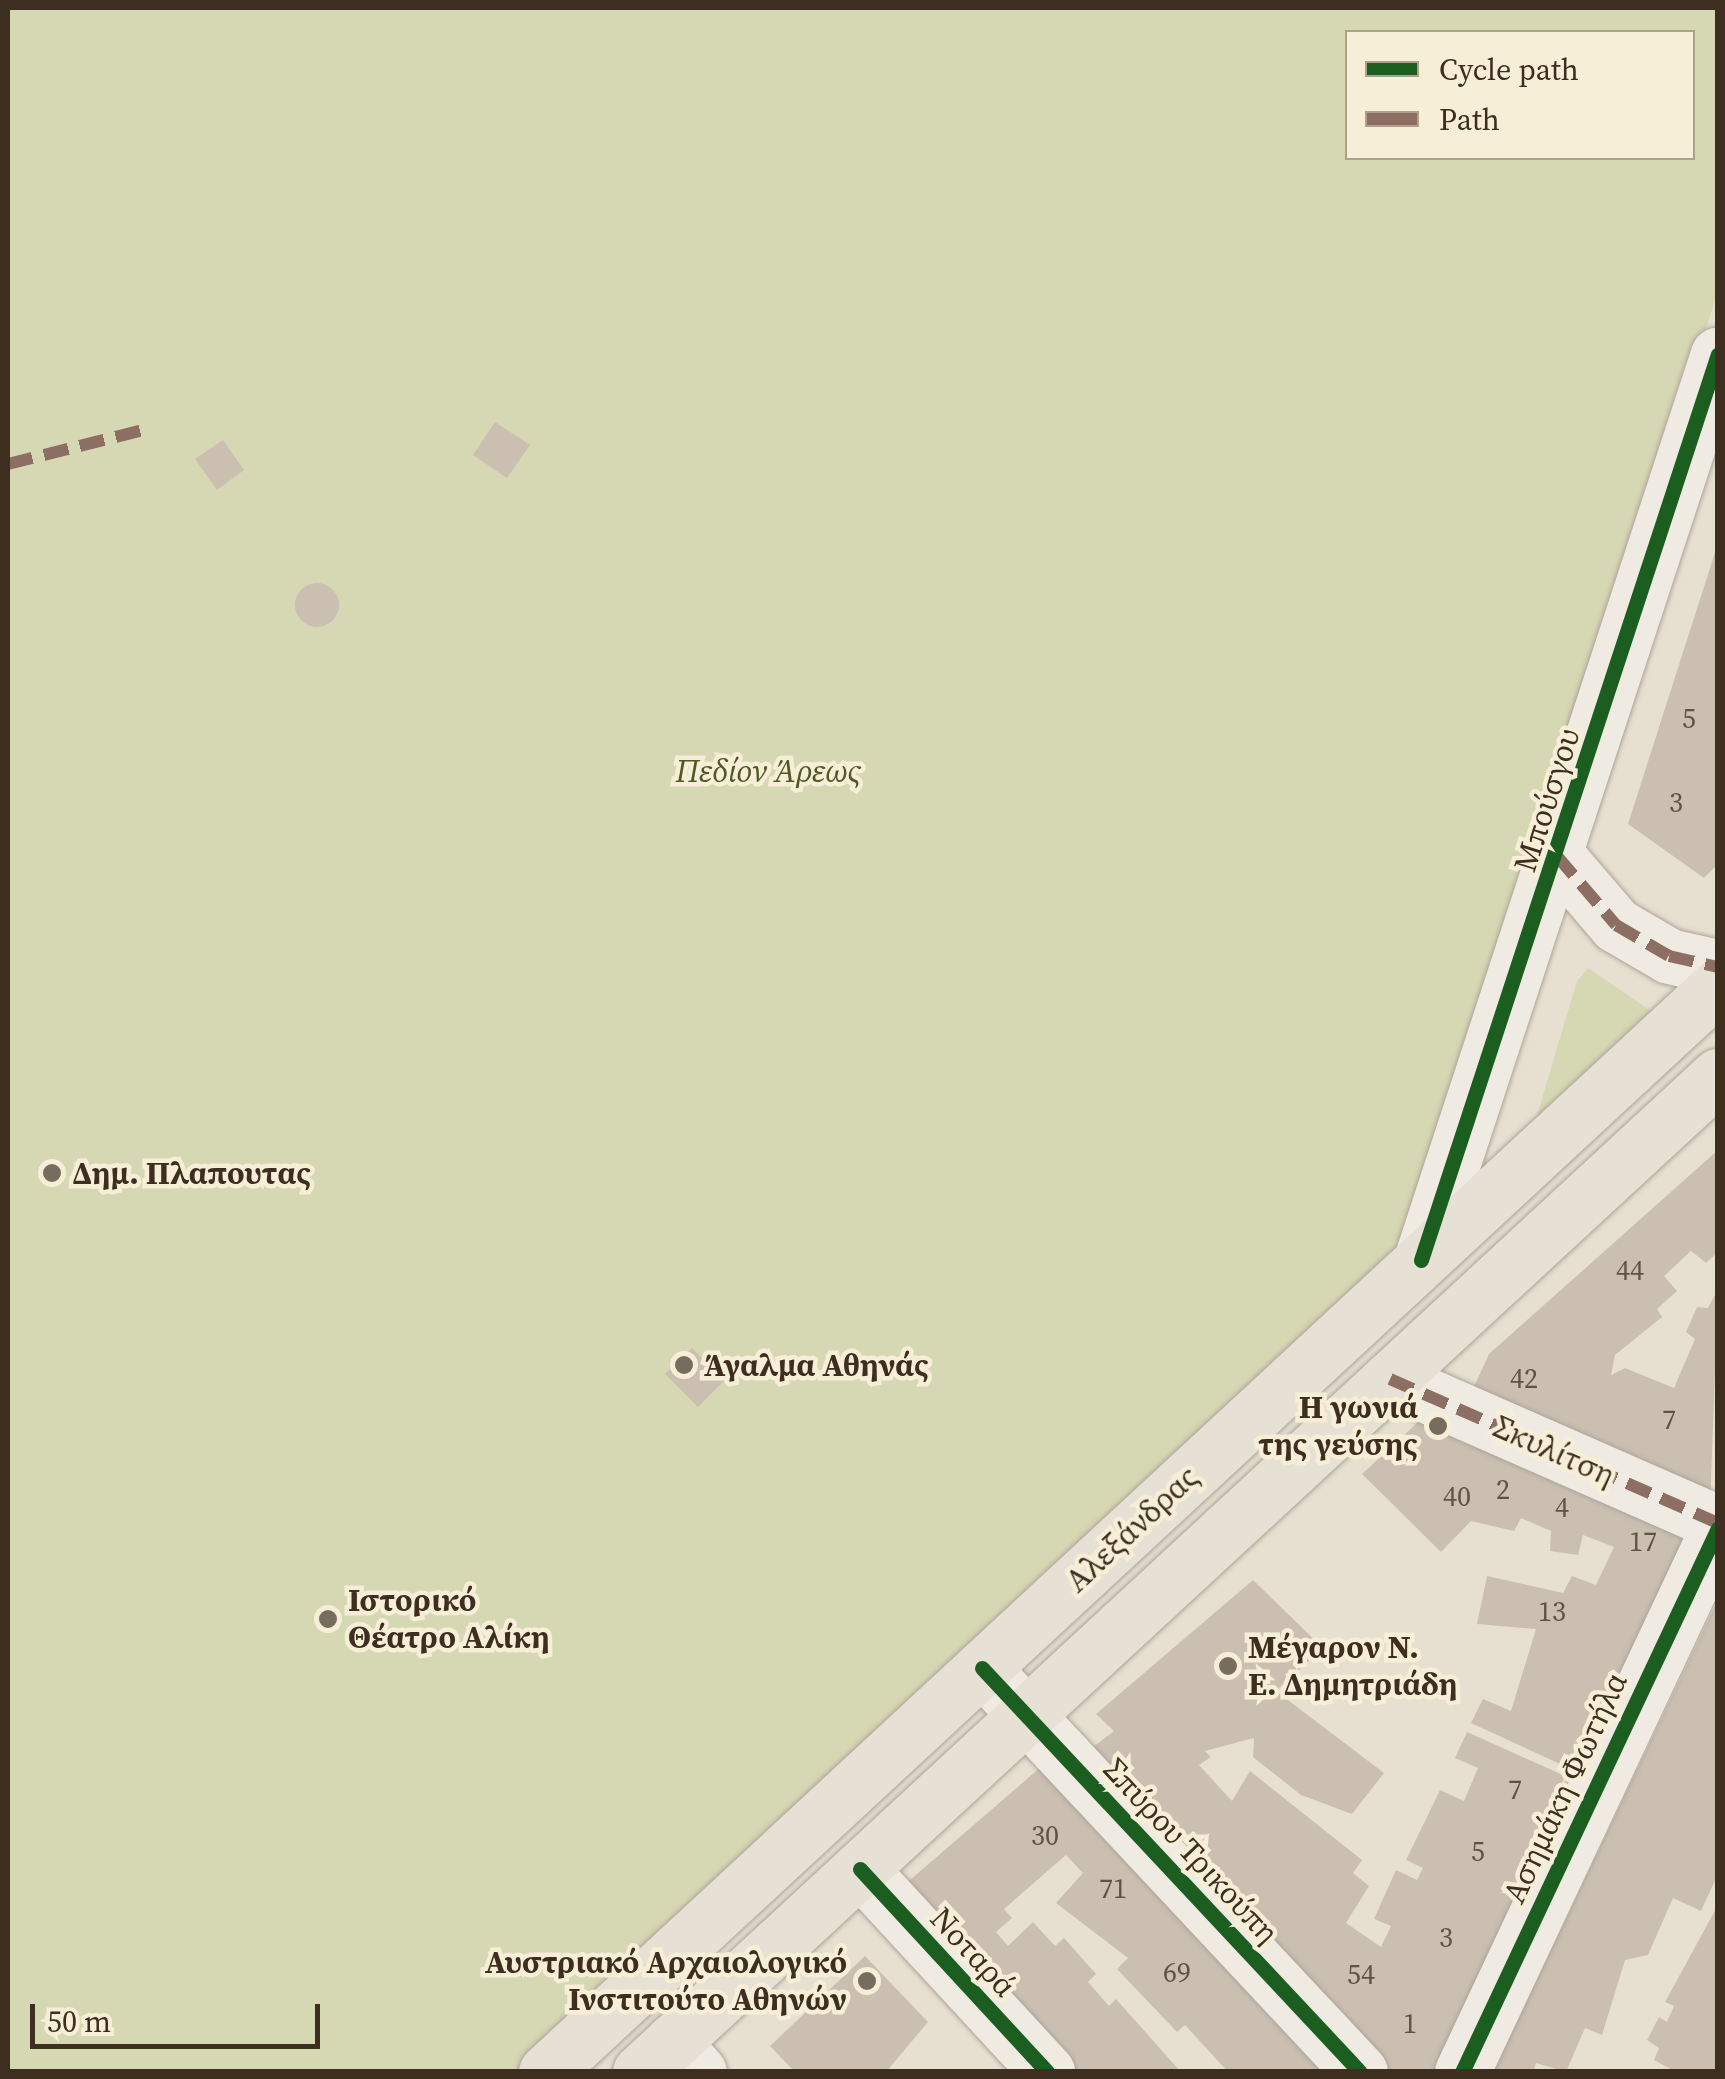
<!DOCTYPE html>
<html>
<head>
<meta charset="utf-8">
<style>
	body { margin:0 }
	#map { position:relative; width:1725px; height:2079px; overflow:hidden; background:#e7e0d1; font-family:"Source Serif 4",serif }
	div>[style] { position:absolute }
	.green>* { inset:0; background:#d6d7b3 }
	.building>* { inset:0; background:#cbbfb2 }
	.round { border-radius:50% }
	.roads { filter:drop-shadow(0 0 2px #ada599) drop-shadow(0 0 2px #ada599) }
	.minor>* { height:55px; margin:-27.5px; padding:0 27.5px; transform-origin:27.5px; border-radius:27.5px; background:#efebe3 }
	.major>* { height:55px; margin:-27.5px; padding:0 27.5px; transform-origin:27.5px; border-radius:27.5px; background:#e6e1d4 }
	.quiet>* { height:12px; margin-top:-6px; transform-origin:0; background:repeating-linear-gradient(90deg,#8d6e63 0 25px,transparent 0 37px) }
	.cycleway>* { height:15px; margin:-7.5px; padding:0 7.5px; transform-origin:7.5px; border-radius:7.5px; background:#1b5e20 }
	.dots>* { width:28px; height:28px; translate:-50% -50%; box-sizing:border-box; border:5px solid #f7eed8; border-radius:50% }
	span { translate:-50% -50%; white-space:nowrap; text-align:center; line-height:1.15; -webkit-text-stroke:9px #f7eed8; paint-order:stroke }
	.number-label { font-size:28px; color:#605244 }
	.number-label span { -webkit-text-stroke-width:0 }
	.park-label { font-size:32px; color:#4d5a26; font-style:italic }
	.street-label { font-size:32px; color:#3d2e20 }
	.poi-label { font-size:32px; color:#3d2e20; font-weight:700 }
	.left { translate:0 -50%; text-align:left }
	.right { translate:-100% -50%; text-align:right }
	.frame { position:absolute; inset:0; border:10px solid #3d2e20; pointer-events:none }
	.legend { position:absolute; left:1345px; top:30px; width:350px; height:130px; box-sizing:border-box; background:#f7eed8; border:2px solid #ada18e; margin:0; padding:12px 18px; list-style:none; font-size:30px; color:#3d2e20 }
	.legend li { display:flex; align-items:center; gap:20px; height:50px }
	.legend b { width:50px; border:2px solid #ada18e }
	.scale { position:absolute; left:30px; top:2004px; width:290px; height:45px; box-sizing:border-box; border:5px solid #3d2e20; border-top:0; padding-left:12px; font-size:30px; line-height:35px; white-space:nowrap; color:#3d2e20; -webkit-text-stroke:8px #f7eed8; paint-order:stroke }
</style>
</head>
<body>
<div id="map">
	<div class="green">
		<div style="clip-path:polygon(evenodd,8px 8px,1717px 8px,1717px 294px,1412px 1257px,523px 2071px,8px 2072px,8px 8px,1348px 32px,1692px 32px,1692px 158px,1348px 158px,1348px 32px)"></div>
		<div style="clip-path:polygon(1588px 968px,1654px 1013px,1530px 1139px,1577px 981px)"></div>
	</div>
	<div class="building">
		<div style="clip-path:polygon(495px 422px,530px 445px,507px 478px,473px 455px)"></div>
		<div style="clip-path:polygon(223px 440px,244px 470px,217px 490px,195px 459px)"></div>
		<div style="clip-path:polygon(1718px 543px,1718px 864px,1704px 878px,1628px 824px)"></div>
		<div class="round" style="left:295px;top:583px;width:44px;height:44px"></div>
		<div style="clip-path:polygon(1718px 1150px,1718px 1252px,1706px 1263px,1691px 1251px,1664px 1276px,1677px 1291px,1657px 1309px,1662px 1317px,1615px 1355px,1611px 1375px,1625px 1368px,1674px 1388px,1695px 1339px,1686px 1332px,1697px 1307px,1708px 1308px,1718px 1289px,1710px 1508px,1467px 1402px,1489px 1354px)"></div>
		<div style="clip-path:polygon(692px 1348px,724px 1381px,698px 1407px,665px 1374px)"></div>
		<div style="clip-path:polygon(1430px 1411px,1690px 1535px,1584px 1775px,1471px 1723px,1483px 1699px,1511px 1711px,1536px 1629px,1477px 1624px,1487px 1576px,1563px 1593px,1572px 1576px,1596px 1585px,1614px 1547px,1583px 1535px,1578px 1555px,1550px 1551px,1551px 1531px,1521px 1518px,1514px 1531px,1471px 1521px,1441px 1552px,1362px 1474px)"></div>
		<div style="clip-path:polygon(1253px 1580px,1323px 1648px,1276px 1691px,1384px 1773px,1352px 1814px,1301px 1795px,1253px 1757px,1254px 1738px,1205px 1751px,1211px 1757px,1199px 1765px,1232px 1801px,1250px 1771px,1362px 1860px,1353px 1873px,1369px 1886px,1346px 1923px,1381px 1947px,1391px 1926px,1374px 1919px,1396px 1870px,1417px 1880px,1423px 1868px,1406px 1860px,1440px 1790px,1464px 1801px,1478px 1768px,1455px 1758px,1467px 1732px,1565px 1776px,1539px 1835px,1551px 1841px,1447px 2072px,1390px 2072px,1359px 2044px,1089px 1750px,1114px 1731px,1096px 1714px)"></div>
		<div style="clip-path:polygon(1718px 1600px,1718px 1874px,1701px 1911px,1673px 1898px,1648px 1955px,1625px 1960px,1602px 2035px,1585px 2028px,1566px 2072px,1536px 2063px,1533px 2072px,1493px 2072px)"></div>
		<div style="clip-path:polygon(1042px 1766px,1326px 2072px,1228px 2072px,1185px 2025px,1177px 2032px,1117px 1969px,1128px 1958px,1056px 1903px,1083px 1873px,1066px 1855px,1004px 1909px,1012px 1918px,996px 1932px,1008px 1946px,1033px 1922px,1055px 1946px,1064px 1938px,1096px 1974px,1088px 1982px,1109px 2006px,1116px 1999px,1181px 2072px,1068px 2072px,903px 1886px)"></div>
		<div style="clip-path:polygon(1718px 1905px,1718px 2072px,1676px 2072px,1654px 2060px,1659px 2048px,1647px 2040px,1659px 2017px,1667px 2022px,1674px 2006px,1665px 2002px)"></div>
		<div style="clip-path:polygon(865px 1956px,928px 2022px,886px 2072px,795px 2072px,770px 2046px)"></div>
	</div>
	<div class="roads">
		<div class="minor">
			<div style="left:1557px;top:856px;width:91px;rotate:49.5deg"></div>
			<div style="left:1616px;top:925px;width:61px;rotate:30.3deg"></div>
			<div style="left:1669px;top:956px;width:50px;rotate:12.7deg"></div>
			<div style="left:1421px;top:1260px;width:953px;rotate:-71.85deg"></div>
			<div style="left:1390px;top:1379px;width:358px;rotate:23.7deg"></div>
			<div style="left:982px;top:1668px;width:553px;rotate:46.9deg"></div>
			<div style="left:860px;top:1869px;width:276px;rotate:47.3deg"></div>
			<div style="left:672px;top:2042px;width:40px;rotate:48deg"></div>
			<div style="left:1462px;top:2072px;width:601px;rotate:-64.8deg"></div>
		</div>
		<div class="major">
			<div style="left:546px;top:2072px;width:1598px;rotate:-42.82deg"></div>
			<div style="left:640px;top:2072px;width:1468px;rotate:-42.74deg"></div>
		</div>
	</div>
	<div class="quiet">
		<div style="left:8px;top:464px;width:143px;rotate:-14.1deg"></div>
		<div style="left:1557px;top:856px;width:91px;rotate:49.5deg"></div>
		<div style="left:1616px;top:925px;width:61px;rotate:30.3deg"></div>
		<div style="left:1669px;top:956px;width:50px;rotate:12.7deg"></div>
		<div style="left:1390px;top:1379px;width:358px;rotate:23.7deg"></div>
	</div>
	<div class="cycleway">
		<div style="left:1421px;top:1260px;width:953px;rotate:-71.85deg"></div>
		<div style="left:982px;top:1668px;width:553px;rotate:46.9deg"></div>
		<div style="left:860px;top:1869px;width:276px;rotate:47.3deg"></div>
		<div style="left:1462px;top:2072px;width:601px;rotate:-64.8deg"></div>
	</div>
	<div class="dots">
		<div style="left:52px;top:1173px;background:#786c5e"></div>
		<div style="left:684px;top:1365px;background:#786c5e"></div>
		<div style="left:1438px;top:1426px;background:#786c5e"></div>
		<div style="left:328px;top:1619px;background:#786c5e"></div>
		<div style="left:1228px;top:1666px;background:#786c5e"></div>
		<div style="left:867px;top:1981px;background:#786c5e"></div>
	</div>
	<div class="number-label">
		<span style="left:1689px;top:718px">5</span>
		<span style="left:1676px;top:802px">3</span>
		<span style="left:1630px;top:1270px">44</span>
		<span style="left:1524px;top:1378px">42</span>
		<span style="left:1669px;top:1419px">7</span>
		<span style="left:1503px;top:1489px">2</span>
		<span style="left:1457px;top:1496px">40</span>
		<span style="left:1562px;top:1507px">4</span>
		<span style="left:1643px;top:1541px">17</span>
		<span style="left:1552px;top:1611px">13</span>
		<span style="left:1515px;top:1789px">7</span>
		<span style="left:1045px;top:1835px">30</span>
		<span style="left:1478px;top:1851px">5</span>
		<span style="left:1113px;top:1888px">71</span>
		<span style="left:1446px;top:1937px">3</span>
		<span style="left:1177px;top:1972px">69</span>
		<span style="left:1361px;top:1974px">54</span>
		<span style="left:1410px;top:2023px">1</span>
	</div>
	<div class="park-label">
		<span style="left:768px;top:771px">Πεδίον Άρεως</span>
	</div>
	<div class="street-label">
		<span style="left:1547px;top:800px;rotate:-72deg">Μπούσγου</span>
		<span style="left:1554px;top:1451px;rotate:24deg">Σκυλίτση</span>
		<span style="left:1132px;top:1529px;rotate:-43deg">Αλεξάνδρας</span>
		<span style="left:1565px;top:1788px;rotate:-65deg">Ασημάκη Φωτήλα</span>
		<span style="left:1191px;top:1851px;rotate:47deg">Σπύρου Τρικούπη</span>
		<span style="left:973px;top:1952px;rotate:47deg">Νοταρά</span>
	</div>
	<div class="poi-label">
		<span class="left" style="left:72px;top:1173px">Δημ. Πλαπουτας</span>
		<span class="left" style="left:704px;top:1365px">Άγαλμα Αθηνάς</span>
		<span class="right" style="left:1418px;top:1426px">Η γωνιά<br>της γεύσης</span>
		<span class="left" style="left:348px;top:1619px">Ιστορικό<br>Θέατρο Αλίκη</span>
		<span class="left" style="left:1248px;top:1666px">Μέγαρον Ν.<br>Ε. Δημητριάδη</span>
		<span class="right" style="left:847px;top:1981px">Αυστριακό Αρχαιολογικό<br>Ινστιτούτο Αθηνών</span>
	</div>
	<div class="frame"></div>
	<ul class="legend">
	<li><b style="height:12px;background:#1b5e20"></b>Cycle path</li>
	<li><b style="height:12px;background:#8d6e63"></b>Path</li>
	</ul>
	<div class="scale">50 m</div>
</div>
</body>
</html>
